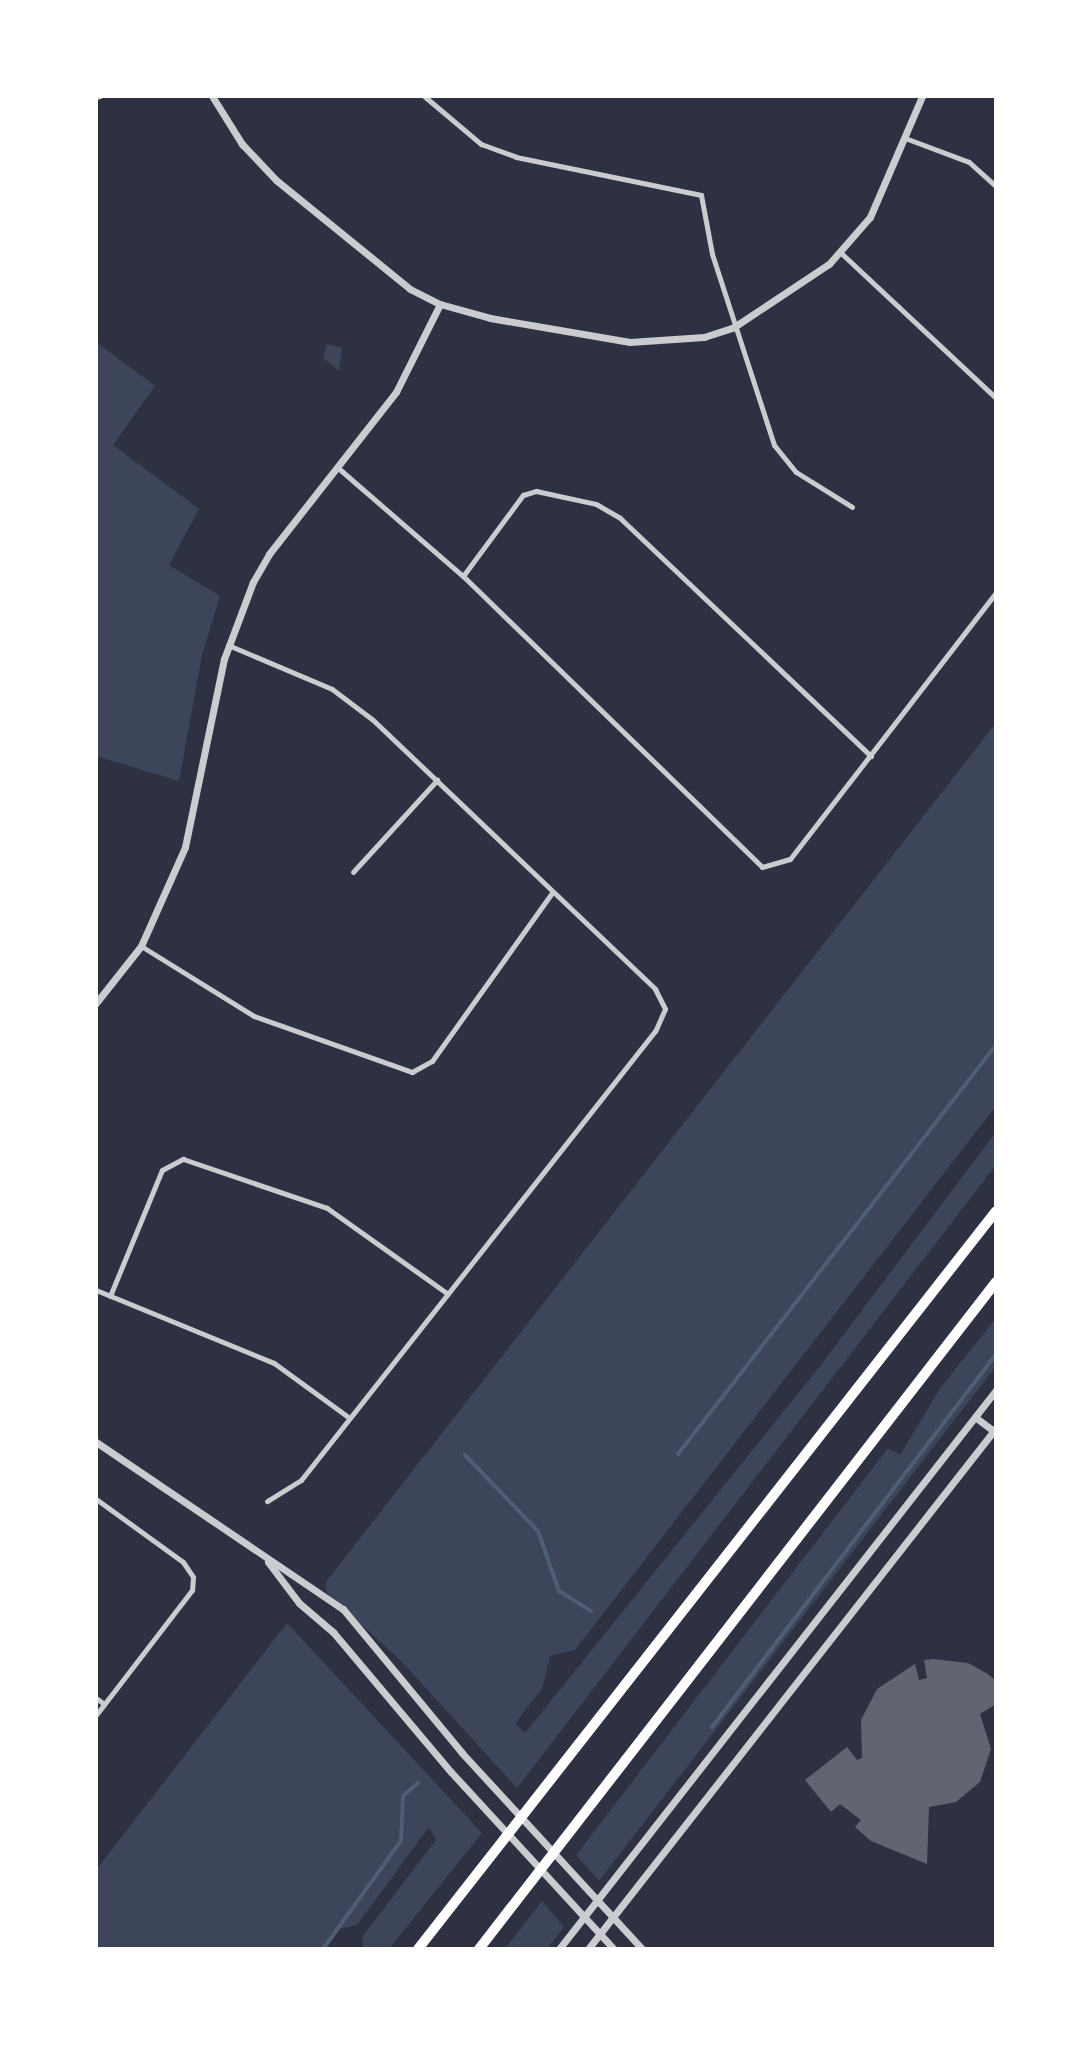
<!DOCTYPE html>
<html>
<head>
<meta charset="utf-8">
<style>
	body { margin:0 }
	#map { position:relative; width:1092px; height:2045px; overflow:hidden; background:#2d3142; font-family:"Noto Sans",sans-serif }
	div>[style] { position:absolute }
	.green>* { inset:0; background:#3c4559 }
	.stream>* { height:4px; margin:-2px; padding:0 2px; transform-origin:2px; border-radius:2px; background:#4f5d75 }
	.building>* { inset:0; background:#626471 }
	.minor>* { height:5px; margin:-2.5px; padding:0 2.5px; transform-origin:2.5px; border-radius:2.5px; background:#caccd0 }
	.tertiary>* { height:7px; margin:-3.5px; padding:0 3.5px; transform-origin:3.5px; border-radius:3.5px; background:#caccd0 }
	.motorway>* { height:10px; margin:-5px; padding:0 5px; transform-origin:5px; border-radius:5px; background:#fff }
	span { translate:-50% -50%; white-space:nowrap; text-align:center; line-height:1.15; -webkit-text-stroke:6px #fff; paint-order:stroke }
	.frame { position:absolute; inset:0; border:98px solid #fff; pointer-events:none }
</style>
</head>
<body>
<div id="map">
	<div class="green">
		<div style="clip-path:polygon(96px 342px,155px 386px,113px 445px,199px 509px,169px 565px,220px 596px,202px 655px,179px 781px,96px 756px)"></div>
		<div style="clip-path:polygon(327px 344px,342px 348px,339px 371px,323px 358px)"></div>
		<div style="clip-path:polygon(996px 723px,996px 1106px,575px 1650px,550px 1656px,542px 1689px,515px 1723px,525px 1733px,820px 1366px,996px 1132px,996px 1165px,517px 1788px,401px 1661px,327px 1593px,325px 1583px)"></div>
		<div style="clip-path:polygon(996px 1318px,996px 1366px,599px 1881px,576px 1855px,888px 1448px,900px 1455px,941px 1387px)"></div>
		<div style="clip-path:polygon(287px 1623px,482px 1833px,389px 1949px,363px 1949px,362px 1937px,436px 1840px,429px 1827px,357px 1925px,334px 1930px,322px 1949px,96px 1949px,96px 1870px)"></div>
		<div style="clip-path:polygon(542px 1901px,564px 1927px,547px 1949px,505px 1949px)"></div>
	</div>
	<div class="stream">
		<div style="left:678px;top:1454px;width:518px;rotate:-52.13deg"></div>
		<div style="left:465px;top:1455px;width:105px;rotate:46.2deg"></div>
		<div style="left:538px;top:1531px;width:64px;rotate:70.7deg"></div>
		<div style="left:559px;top:1591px;width:38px;rotate:32deg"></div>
		<div style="left:712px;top:1727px;width:469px;rotate:-52.7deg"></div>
		<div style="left:323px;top:1949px;width:133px;rotate:-54.2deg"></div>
		<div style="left:401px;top:1841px;width:45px;rotate:-87.5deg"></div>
		<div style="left:403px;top:1796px;width:20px;rotate:-41deg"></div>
	</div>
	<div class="building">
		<div style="clip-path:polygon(934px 1659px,968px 1663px,988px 1674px,996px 1681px,996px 1704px,980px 1714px,991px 1749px,980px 1782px,956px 1802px,929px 1807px,927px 1864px,871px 1841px,855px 1827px,861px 1820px,840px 1804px,831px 1812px,805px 1780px,847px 1747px,857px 1760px,862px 1758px,861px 1720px,877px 1689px,915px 1664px,919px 1680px,927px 1678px,924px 1660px)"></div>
	</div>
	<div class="minor">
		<div style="left:424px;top:96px;width:75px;rotate:40.1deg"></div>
		<div style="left:481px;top:144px;width:37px;rotate:20deg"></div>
		<div style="left:516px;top:157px;width:189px;rotate:11.6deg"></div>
		<div style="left:701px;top:195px;width:60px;rotate:79.4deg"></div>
		<div style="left:712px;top:254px;width:201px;rotate:72deg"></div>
		<div style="left:774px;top:445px;width:35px;rotate:51deg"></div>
		<div style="left:796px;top:472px;width:66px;rotate:32deg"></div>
		<div style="left:96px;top:97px;width:4px;rotate:-14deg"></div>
		<div style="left:905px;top:138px;width:68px;rotate:20.6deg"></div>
		<div style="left:969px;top:162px;width:36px;rotate:42deg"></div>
		<div style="left:841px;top:253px;width:212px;rotate:43.1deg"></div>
		<div style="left:337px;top:467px;width:167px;rotate:40.9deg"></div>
		<div style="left:463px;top:576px;width:417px;rotate:44.2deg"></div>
		<div style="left:762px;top:867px;width:29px;rotate:-16deg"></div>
		<div style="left:790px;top:859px;width:337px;rotate:-52.3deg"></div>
		<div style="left:463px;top:576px;width:101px;rotate:-53.5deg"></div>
		<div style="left:523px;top:495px;width:14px;rotate:-17deg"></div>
		<div style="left:536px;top:491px;width:61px;rotate:12.2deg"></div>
		<div style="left:596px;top:504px;width:28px;rotate:30deg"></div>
		<div style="left:620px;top:518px;width:346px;rotate:43.5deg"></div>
		<div style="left:228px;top:645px;width:113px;rotate:22.9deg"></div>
		<div style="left:332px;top:689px;width:51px;rotate:37.1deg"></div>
		<div style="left:373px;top:720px;width:390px;rotate:43.6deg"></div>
		<div style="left:655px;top:989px;width:22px;rotate:63deg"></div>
		<div style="left:665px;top:1009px;width:24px;rotate:114deg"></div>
		<div style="left:655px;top:1031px;width:572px;rotate:128.25deg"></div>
		<div style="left:301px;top:1480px;width:40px;rotate:148deg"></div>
		<div style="left:353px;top:872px;width:125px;rotate:-47.6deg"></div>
		<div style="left:141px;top:946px;width:133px;rotate:31.8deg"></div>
		<div style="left:254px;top:1016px;width:168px;rotate:19.5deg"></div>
		<div style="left:412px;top:1072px;width:23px;rotate:-29deg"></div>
		<div style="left:432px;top:1061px;width:206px;rotate:-54.5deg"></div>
		<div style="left:96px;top:1290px;width:192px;rotate:22.3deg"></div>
		<div style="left:274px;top:1363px;width:90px;rotate:36deg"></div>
		<div style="left:110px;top:1296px;width:136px;rotate:-67.6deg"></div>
		<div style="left:162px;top:1170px;width:24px;rotate:-28deg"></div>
		<div style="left:183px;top:1159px;width:152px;rotate:18.8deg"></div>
		<div style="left:327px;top:1208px;width:148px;rotate:35.4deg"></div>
		<div style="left:96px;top:1499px;width:107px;rotate:35.9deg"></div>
		<div style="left:183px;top:1562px;width:18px;rotate:56deg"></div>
		<div style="left:193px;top:1577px;width:13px;rotate:94deg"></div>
		<div style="left:192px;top:1590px;width:158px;rotate:127.5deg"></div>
		<div style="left:96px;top:1698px;width:10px;rotate:37deg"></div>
	</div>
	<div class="tertiary">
		<div style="left:212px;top:96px;width:57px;rotate:58deg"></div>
		<div style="left:242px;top:144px;width:50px;rotate:46.6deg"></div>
		<div style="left:276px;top:180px;width:173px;rotate:39.1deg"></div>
		<div style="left:410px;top:289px;width:34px;rotate:27deg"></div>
		<div style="left:440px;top:304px;width:52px;rotate:15.6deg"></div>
		<div style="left:490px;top:318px;width:142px;rotate:9.7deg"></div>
		<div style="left:630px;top:342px;width:74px;rotate:-3.9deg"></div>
		<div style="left:704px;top:337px;width:32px;rotate:-18deg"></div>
		<div style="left:734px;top:327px;width:114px;rotate:-33.6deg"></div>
		<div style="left:829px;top:264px;width:62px;rotate:-48.9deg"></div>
		<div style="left:870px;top:217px;width:132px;rotate:-66.7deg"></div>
		<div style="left:96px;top:1003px;width:73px;rotate:-51.7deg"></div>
		<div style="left:141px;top:946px;width:108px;rotate:-66deg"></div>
		<div style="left:185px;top:847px;width:192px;rotate:-78.3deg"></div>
		<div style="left:224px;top:659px;width:82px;rotate:-69.4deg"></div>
		<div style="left:253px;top:582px;width:32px;rotate:-60deg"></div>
		<div style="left:269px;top:554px;width:206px;rotate:-51.9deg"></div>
		<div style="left:396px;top:392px;width:98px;rotate:-63.4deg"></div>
		<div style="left:975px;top:1417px;width:26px;rotate:37deg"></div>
		<div style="left:96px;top:1442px;width:298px;rotate:34.1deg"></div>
		<div style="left:343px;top:1609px;width:187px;rotate:50.4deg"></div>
		<div style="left:462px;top:1753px;width:266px;rotate:47.4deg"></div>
		<div style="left:268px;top:1562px;width:51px;rotate:52.9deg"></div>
		<div style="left:299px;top:1603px;width:45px;rotate:40.5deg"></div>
		<div style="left:333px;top:1632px;width:183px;rotate:49.9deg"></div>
		<div style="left:451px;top:1772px;width:241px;rotate:47.4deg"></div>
		<div style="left:559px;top:1949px;width:710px;rotate:-51.98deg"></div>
		<div style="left:588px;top:1949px;width:662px;rotate:-51.94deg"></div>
	</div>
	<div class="motorway">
		<div style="left:418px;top:1949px;width:937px;rotate:-51.93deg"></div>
		<div style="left:479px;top:1949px;width:844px;rotate:-52.22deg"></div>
	</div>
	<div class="frame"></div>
</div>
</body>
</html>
